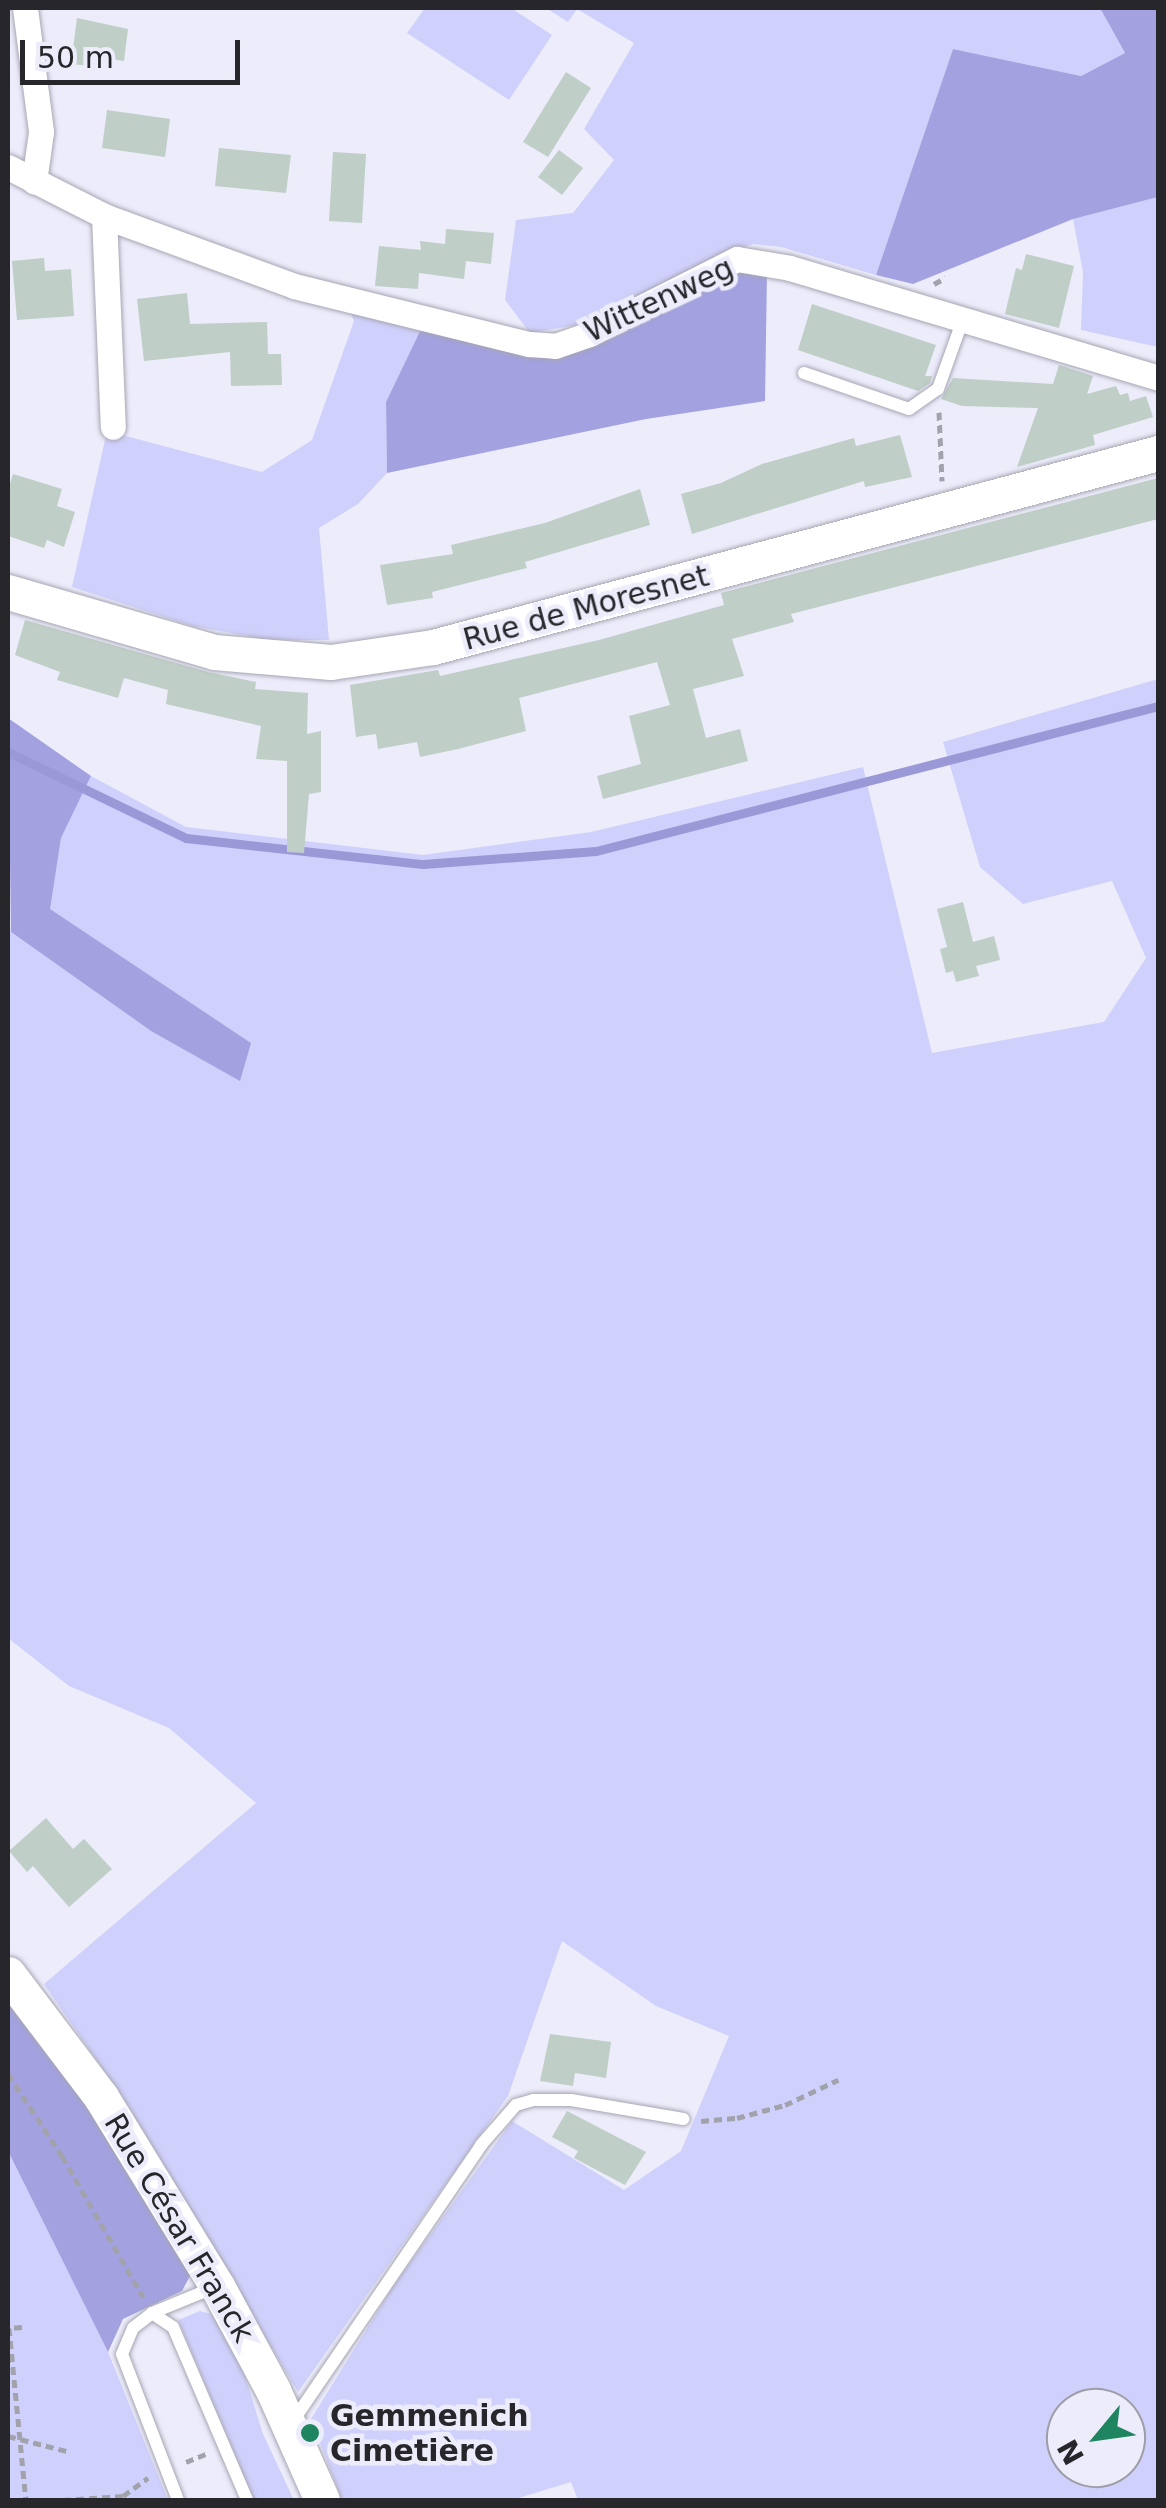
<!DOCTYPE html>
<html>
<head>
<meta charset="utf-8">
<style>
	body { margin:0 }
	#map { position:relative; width:1166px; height:2508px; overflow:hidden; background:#ececfb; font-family:"DejaVu Sans",sans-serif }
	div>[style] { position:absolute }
	.green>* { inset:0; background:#d0d0fc }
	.forest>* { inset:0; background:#a3a1e0 }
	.stream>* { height:9px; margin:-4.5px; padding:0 4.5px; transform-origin:4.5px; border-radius:4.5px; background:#9b98d7 }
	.building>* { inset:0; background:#bfcec6 }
	.path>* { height:5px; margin-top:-2.5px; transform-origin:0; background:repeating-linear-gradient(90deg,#a2a2ad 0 8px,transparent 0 13px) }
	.roads { filter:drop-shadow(0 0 2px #a6a6b3) drop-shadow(0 0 2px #a6a6b3) }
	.lane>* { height:12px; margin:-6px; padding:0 6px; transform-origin:6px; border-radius:6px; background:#fff }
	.street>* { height:25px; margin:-12.5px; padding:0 12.5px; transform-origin:12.5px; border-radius:12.5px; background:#fff }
	.secondary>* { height:35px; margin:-17.5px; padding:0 17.5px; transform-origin:17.5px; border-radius:17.5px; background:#fff }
	.dots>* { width:28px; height:28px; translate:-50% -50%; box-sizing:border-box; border:5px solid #ececfb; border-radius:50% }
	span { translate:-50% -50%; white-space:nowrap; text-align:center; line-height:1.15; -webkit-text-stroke:9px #ececfb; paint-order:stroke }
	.street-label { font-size:30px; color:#26262b }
	.poi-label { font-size:30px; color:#26262b; font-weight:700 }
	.left { translate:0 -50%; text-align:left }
	.frame { position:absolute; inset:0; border:10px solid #26262b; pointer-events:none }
	.north { position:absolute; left:1046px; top:2388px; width:100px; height:100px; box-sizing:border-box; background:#ececfb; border:2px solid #9d9da8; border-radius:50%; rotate:241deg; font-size:28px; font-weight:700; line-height:40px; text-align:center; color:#26262b }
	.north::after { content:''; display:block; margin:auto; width:35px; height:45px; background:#1e8560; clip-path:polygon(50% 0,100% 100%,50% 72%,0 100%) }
	.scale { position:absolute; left:20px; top:40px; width:220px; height:45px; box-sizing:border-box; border:5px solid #26262b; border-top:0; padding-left:12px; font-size:30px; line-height:35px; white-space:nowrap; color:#26262b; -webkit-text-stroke:8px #ececfb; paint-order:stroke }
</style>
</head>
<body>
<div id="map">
	<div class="green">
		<div style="clip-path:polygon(425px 8px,511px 8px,552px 35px,509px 100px,407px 33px)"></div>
		<div style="clip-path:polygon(546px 8px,1100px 8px,1125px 53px,1081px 76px,953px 49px,876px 275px,781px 247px,753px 244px,722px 254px,587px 323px,530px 333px,505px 300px,516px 220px,573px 213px,614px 160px,584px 129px,634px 43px,577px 9px,568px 22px)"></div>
		<div style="clip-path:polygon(1158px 197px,1158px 347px,1081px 330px,1083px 272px,1073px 219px)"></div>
		<div style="clip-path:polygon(350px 312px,422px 327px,386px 402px,387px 473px,358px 504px,319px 528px,329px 640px,270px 640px,192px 626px,72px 587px,107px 431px,262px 472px,312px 440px,354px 321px)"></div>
		<div style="clip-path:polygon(evenodd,1158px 679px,1158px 2500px,578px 2500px,571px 2482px,512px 2500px,342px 2500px,311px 2419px,394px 2285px,512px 2121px,624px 2190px,681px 2151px,729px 2036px,656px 2006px,562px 1941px,508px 2096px,298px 2392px,129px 2107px,44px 1984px,256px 1803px,169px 1728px,69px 1686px,8px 1638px,8px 916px,11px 932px,151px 1031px,251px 1043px,49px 909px,61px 838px,91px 776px,186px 827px,423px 855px,591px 832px,863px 767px,932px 1053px,1104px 1022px,1146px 958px,1112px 881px,1023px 904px,980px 867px,943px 742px,1158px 679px,1066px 2408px,1126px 2408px,1126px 2468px,1066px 2468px,1066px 2408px)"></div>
		<div style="clip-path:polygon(8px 2151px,108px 2352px,168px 2500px,8px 2500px)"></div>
		<div style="clip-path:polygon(200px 2311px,211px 2314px,240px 2359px,263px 2434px,294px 2500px,254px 2500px,178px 2320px)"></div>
	</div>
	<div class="forest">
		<div style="clip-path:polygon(1100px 8px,1158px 8px,1158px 197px,1073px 219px,913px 284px,876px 275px,953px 49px,1081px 76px,1125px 53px)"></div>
		<div style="clip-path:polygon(722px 270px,767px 272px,765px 401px,646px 419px,387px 473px,386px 402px,422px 327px,567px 349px)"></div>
		<div style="clip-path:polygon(8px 718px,91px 776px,61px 838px,50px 909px,251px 1043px,240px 1081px,151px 1031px,11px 932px)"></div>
		<div style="clip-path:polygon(8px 1995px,87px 2100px,192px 2272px,182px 2291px,123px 2319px,108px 2352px,8px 2151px)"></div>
	</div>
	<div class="stream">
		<div style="left:8px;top:752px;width:198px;rotate:25.8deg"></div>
		<div style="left:186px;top:838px;width:238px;rotate:6.3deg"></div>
		<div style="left:423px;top:864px;width:173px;rotate:-4.3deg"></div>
		<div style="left:596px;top:851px;width:580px;rotate:-14.47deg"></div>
	</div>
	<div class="building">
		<div style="clip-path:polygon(77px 18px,128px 29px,124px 61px,110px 59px,110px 68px,71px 64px)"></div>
		<div style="clip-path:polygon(566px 72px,591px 88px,548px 157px,523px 142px)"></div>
		<div style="clip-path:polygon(107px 110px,170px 119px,165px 157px,102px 148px)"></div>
		<div style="clip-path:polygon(219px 148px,291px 155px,286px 193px,215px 186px)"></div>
		<div style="clip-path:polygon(559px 150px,583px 168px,562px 195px,538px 177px)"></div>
		<div style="clip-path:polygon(333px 152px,366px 154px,362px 223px,329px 221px)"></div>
		<div style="clip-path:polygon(446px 229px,494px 233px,491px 264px,466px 261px,464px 279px,419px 273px,418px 289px,375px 286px,379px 246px,421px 250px,420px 241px,445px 244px)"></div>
		<div style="clip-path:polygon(1026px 254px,1074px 266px,1059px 328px,1005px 314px,1016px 268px,1022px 270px)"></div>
		<div style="clip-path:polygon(44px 258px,45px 271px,71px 269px,74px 316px,17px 320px,12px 261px)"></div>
		<div style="clip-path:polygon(187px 293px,190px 324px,267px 322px,268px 354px,281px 354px,282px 385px,231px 386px,230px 352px,144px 361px,137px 299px)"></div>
		<div style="clip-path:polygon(812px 304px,936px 345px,925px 376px,932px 376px,930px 383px,918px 391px,798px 350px)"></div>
		<div style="clip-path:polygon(1059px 365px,1093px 376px,1087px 394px,1116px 386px,1120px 395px,1128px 393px,1130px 401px,1146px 396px,1153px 417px,1093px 435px,1095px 445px,1017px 467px,1038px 408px,962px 406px,941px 399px,953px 378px,1053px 384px)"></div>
		<div style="clip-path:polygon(900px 435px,912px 477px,865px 487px,864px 481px,692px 534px,681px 494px,721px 483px,762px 464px,854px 438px,856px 446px)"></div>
		<div style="clip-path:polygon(13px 474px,62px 489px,57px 506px,75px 512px,64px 547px,47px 540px,44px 548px,8px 536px,8px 490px)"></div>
		<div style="clip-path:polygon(1158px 478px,1158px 519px,791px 614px,794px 622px,732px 639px,744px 676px,693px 689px,706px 738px,740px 729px,748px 761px,603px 799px,597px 776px,641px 764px,629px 716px,670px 705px,657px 662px,519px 698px,526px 731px,458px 749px,420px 757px,417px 742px,378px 749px,376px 734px,356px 737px,350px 685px,438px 670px,440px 676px,599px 640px,724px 605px,721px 593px)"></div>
		<div style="clip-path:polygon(640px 489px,650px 525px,525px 562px,527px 568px,432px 592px,433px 598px,387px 605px,380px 565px,453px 554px,451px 545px,545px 523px)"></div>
		<div style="clip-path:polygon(25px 620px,208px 672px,256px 682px,255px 689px,308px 693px,307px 734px,321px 731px,321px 792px,309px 794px,304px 853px,287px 852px,287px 761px,256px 759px,261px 726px,166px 704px,168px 690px,124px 678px,118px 698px,57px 680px,60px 672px,15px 655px)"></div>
		<div style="clip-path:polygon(963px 902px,973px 942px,994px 936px,1000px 960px,976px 966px,979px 976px,956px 982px,953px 971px,946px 973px,940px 949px,947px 947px,937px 909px)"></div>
		<div style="clip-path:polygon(46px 1818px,73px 1849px,84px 1839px,112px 1869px,69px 1907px,33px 1866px,27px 1872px,9px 1851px)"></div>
		<div style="clip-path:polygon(550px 2034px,611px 2042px,606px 2078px,575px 2073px,573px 2086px,540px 2081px)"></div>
		<div style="clip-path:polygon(567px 2111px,646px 2152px,625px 2185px,574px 2158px,578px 2151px,552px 2137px)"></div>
	</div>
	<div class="path">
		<div style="left:934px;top:284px;width:13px;rotate:-29deg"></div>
		<div style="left:939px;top:412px;width:69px;rotate:87.5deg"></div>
		<div style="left:8px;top:2074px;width:98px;rotate:56.6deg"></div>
		<div style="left:62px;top:2156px;width:163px;rotate:60.1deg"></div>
		<div style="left:701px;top:2121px;width:36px;rotate:-5deg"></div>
		<div style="left:737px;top:2118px;width:50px;rotate:-15.2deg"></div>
		<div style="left:785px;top:2105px;width:59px;rotate:-25.3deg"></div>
		<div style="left:22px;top:2327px;width:13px;rotate:176deg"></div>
		<div style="left:9px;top:2328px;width:173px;rotate:84.4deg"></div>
		<div style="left:8px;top:2436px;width:61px;rotate:14.3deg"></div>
		<div style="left:186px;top:2462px;width:24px;rotate:-22deg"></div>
		<div style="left:63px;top:2500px;width:60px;rotate:-3.8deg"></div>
		<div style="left:123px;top:2496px;width:31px;rotate:-36deg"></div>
	</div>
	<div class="roads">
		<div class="lane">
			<div style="left:804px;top:373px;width:111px;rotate:18.9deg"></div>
			<div style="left:909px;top:409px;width:35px;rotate:-35deg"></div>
			<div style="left:938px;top:389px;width:71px;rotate:-70.3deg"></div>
			<div style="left:152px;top:2313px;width:25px;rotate:34deg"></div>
			<div style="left:173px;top:2327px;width:188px;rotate:66.8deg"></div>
			<div style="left:291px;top:2424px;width:338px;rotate:-55.7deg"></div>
			<div style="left:481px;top:2145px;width:53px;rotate:-48.8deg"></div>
			<div style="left:516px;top:2105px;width:18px;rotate:-16deg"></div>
			<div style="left:533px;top:2100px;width:38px"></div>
			<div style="left:571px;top:2100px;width:114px;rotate:9.6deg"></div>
			<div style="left:178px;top:2500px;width:156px;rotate:-111deg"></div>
			<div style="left:122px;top:2354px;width:28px;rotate:-67deg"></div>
			<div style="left:133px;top:2328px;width:24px;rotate:-38deg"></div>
			<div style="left:152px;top:2313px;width:68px;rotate:-22.4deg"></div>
		</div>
		<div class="street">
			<div style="left:25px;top:8px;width:125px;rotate:82.6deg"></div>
			<div style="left:41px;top:132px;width:50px;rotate:98deg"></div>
			<div style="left:8px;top:167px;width:108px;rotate:27deg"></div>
			<div style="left:104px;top:216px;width:202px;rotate:20.2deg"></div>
			<div style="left:294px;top:286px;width:242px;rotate:13.9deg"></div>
			<div style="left:529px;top:344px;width:26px;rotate:4deg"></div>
			<div style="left:555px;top:346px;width:36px;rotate:-19deg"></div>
			<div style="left:589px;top:334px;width:166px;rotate:-26.9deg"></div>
			<div style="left:737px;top:259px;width:54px;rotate:9.6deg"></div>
			<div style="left:790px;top:268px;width:384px;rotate:16.6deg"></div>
			<div style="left:104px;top:216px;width:211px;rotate:87.6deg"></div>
		</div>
		<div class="secondary">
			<div style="left:8px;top:592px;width:215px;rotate:16.2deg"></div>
			<div style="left:214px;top:652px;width:117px;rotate:4.9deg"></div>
			<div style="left:331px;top:662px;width:103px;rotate:-8.4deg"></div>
			<div style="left:433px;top:647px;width:751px;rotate:-14.98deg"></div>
			<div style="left:8px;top:1974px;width:154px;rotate:52.9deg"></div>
			<div style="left:101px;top:2097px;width:222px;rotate:58.5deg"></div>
			<div style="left:217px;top:2286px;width:118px;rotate:61.7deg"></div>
			<div style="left:273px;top:2390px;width:120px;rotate:66deg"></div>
		</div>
	</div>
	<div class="dots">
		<div style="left:310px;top:2433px;background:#1e8560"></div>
	</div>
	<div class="street-label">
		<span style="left:659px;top:300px;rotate:-25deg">Wittenweg</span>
		<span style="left:586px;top:608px;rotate:-15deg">Rue de Moresnet</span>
		<span style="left:179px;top:2228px;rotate:59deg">Rue César Franck</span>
	</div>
	<div class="poi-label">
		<span class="left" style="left:330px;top:2433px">Gemmenich<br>Cimetière</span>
	</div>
	<div class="frame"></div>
	<div class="north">N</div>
	<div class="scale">50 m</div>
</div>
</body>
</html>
